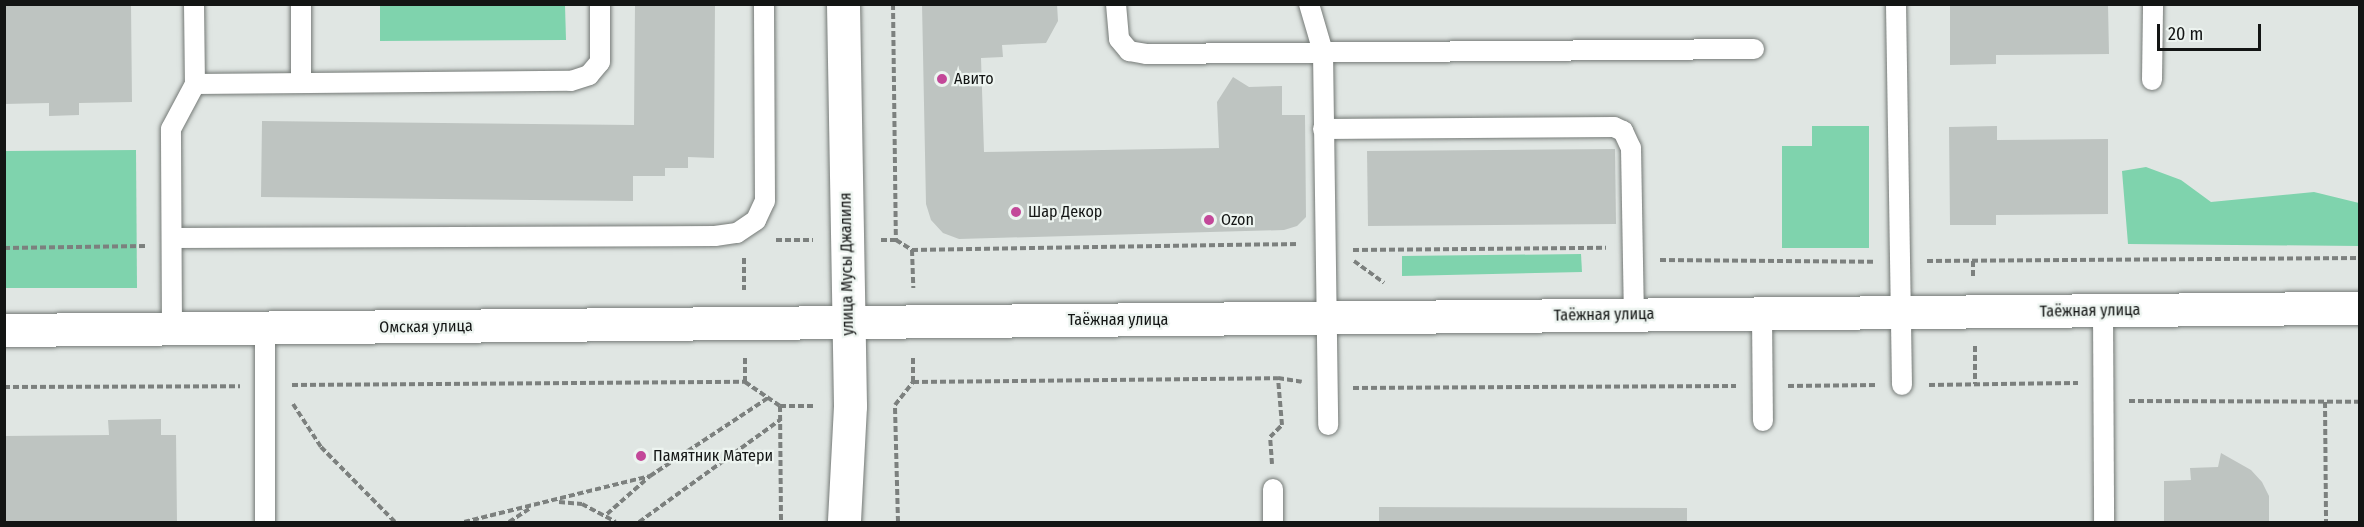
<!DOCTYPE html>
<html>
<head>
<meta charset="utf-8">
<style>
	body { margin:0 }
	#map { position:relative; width:2364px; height:527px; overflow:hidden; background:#e0e6e3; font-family:"Fira Sans Condensed",sans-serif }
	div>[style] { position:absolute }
	.green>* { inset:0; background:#7fd3ad }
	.building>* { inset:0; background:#bec4c1 }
	.path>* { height:4px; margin-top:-2px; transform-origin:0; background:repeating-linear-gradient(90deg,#7c807e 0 6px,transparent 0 9px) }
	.roads { filter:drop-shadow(0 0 2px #747976) drop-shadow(0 0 2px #747976) }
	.service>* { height:20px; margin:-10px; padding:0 10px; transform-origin:10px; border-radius:10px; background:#fff }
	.tertiary>* { height:33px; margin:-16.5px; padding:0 16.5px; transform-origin:16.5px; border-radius:16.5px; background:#fff }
	.secondary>* { height:33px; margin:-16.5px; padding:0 16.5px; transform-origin:16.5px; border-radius:16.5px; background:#fff }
	.dots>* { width:16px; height:16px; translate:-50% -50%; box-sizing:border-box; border:3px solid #edf4f0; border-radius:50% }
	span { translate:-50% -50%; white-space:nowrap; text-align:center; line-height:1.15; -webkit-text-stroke:4.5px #edf4f0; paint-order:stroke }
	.poi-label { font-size:16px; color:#131514 }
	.left { translate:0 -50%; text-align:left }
	.street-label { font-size:16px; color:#131514 }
	.frame { position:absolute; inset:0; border:6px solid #131514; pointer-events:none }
	.scale { position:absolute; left:2157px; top:24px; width:104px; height:27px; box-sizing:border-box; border:3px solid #131514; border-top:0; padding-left:8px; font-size:18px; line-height:21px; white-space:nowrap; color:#131514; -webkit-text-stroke:4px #edf4f0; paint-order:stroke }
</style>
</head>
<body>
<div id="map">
	<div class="green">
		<div style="clip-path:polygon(380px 5px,565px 5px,566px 40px,380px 41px)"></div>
		<div style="clip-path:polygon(1812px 126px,1869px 126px,1869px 248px,1782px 248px,1782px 146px,1812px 146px)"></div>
		<div style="clip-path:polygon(136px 150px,137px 288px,5px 288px,5px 151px)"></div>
		<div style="clip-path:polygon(2146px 167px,2181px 180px,2211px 202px,2314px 192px,2359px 203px,2359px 246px,2128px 244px,2122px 171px)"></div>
		<div style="clip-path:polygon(1581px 254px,1582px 272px,1402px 276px,1402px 256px)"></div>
	</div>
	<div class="building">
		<div style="clip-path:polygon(4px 4px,131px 4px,132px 102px,79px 103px,79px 115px,49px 116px,49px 103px,4px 104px)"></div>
		<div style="clip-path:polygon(635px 4px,715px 4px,714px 158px,688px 157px,688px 168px,665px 168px,665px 176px,633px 176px,633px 201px,261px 197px,262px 121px,634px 125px)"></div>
		<div style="clip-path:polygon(922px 4px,1057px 4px,1058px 21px,1046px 43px,1002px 45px,1003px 57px,981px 58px,984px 152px,1219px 148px,1217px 102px,1233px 77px,1249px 87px,1282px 86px,1282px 115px,1305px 115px,1306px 217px,1297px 226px,1284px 230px,959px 239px,943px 233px,931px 220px,926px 204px)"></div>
		<div style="clip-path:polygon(1950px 4px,2108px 4px,2109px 54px,1996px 55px,1996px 64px,1950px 65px)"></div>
		<div style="clip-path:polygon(1997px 126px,1997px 140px,2108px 139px,2108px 214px,1996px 215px,1996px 225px,1950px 225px,1949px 127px)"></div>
		<div style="clip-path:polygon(1615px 149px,1616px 224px,1368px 226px,1367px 151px)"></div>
		<div style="clip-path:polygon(161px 419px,161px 435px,176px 435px,177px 522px,4px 522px,4px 436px,109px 435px,108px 420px)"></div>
		<div style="clip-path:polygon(2221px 453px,2251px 470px,2262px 482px,2269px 496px,2269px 522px,2164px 522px,2164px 481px,2191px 480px,2190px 468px,2218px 467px)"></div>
		<div style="clip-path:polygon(1379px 507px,1687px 508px,1687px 522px,1379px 522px)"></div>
	</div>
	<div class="path">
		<div style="left:893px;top:4px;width:236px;rotate:89.3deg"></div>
		<div style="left:896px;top:240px;width:19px;rotate:32deg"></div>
		<div style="left:912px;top:250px;width:38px;rotate:88deg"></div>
		<div style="left:776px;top:240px;width:37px"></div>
		<div style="left:881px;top:240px;width:15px"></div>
		<div style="left:4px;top:248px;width:141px;rotate:-0.8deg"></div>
		<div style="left:912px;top:250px;width:387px;rotate:-0.9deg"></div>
		<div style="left:1353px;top:250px;width:253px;rotate:-0.5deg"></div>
		<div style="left:744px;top:258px;width:32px;rotate:90deg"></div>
		<div style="left:1660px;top:260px;width:214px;rotate:0.5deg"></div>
		<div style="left:1354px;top:261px;width:37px;rotate:36deg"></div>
		<div style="left:1927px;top:261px;width:433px;rotate:-0.4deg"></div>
		<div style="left:1973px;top:261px;width:17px;rotate:90deg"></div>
		<div style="left:1975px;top:346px;width:38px;rotate:90deg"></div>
		<div style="left:745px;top:382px;width:42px;rotate:34.4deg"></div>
		<div style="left:780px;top:406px;width:36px"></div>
		<div style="left:913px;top:382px;width:365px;rotate:-0.6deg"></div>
		<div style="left:1278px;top:378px;width:24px;rotate:9deg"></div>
		<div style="left:292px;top:385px;width:453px;rotate:-0.4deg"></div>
		<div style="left:745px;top:382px;width:25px;rotate:-90deg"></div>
		<div style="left:1929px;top:385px;width:149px;rotate:-0.8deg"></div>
		<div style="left:1788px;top:386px;width:89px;rotate:-0.6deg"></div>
		<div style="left:4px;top:387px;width:236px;rotate:-0.2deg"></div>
		<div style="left:1353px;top:388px;width:383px;rotate:-0.3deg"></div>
		<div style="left:2129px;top:401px;width:231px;rotate:0.2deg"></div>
		<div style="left:2325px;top:402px;width:120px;rotate:89.5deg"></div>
		<div style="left:293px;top:404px;width:51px;rotate:56.9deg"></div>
		<div style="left:321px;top:447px;width:105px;rotate:45.4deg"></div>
		<div style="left:780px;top:406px;width:116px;rotate:89.5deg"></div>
		<div style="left:1272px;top:464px;width:27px;rotate:-94deg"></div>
		<div style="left:1270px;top:437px;width:17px;rotate:-45deg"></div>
		<div style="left:1282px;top:425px;width:47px;rotate:-94.9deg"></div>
		<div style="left:559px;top:502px;width:23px;rotate:5deg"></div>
		<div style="left:582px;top:504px;width:38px;rotate:28deg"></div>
		<div style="left:607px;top:514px;width:57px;rotate:-41.5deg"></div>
		<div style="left:650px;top:476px;width:141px;rotate:-33.5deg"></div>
		<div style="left:464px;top:522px;width:192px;rotate:-13.9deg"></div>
		<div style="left:509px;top:522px;width:24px;rotate:-33deg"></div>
		<div style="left:639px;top:522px;width:174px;rotate:-35.9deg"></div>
		<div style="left:898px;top:522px;width:117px;rotate:-91.5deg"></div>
		<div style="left:895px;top:405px;width:29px;rotate:-52deg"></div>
		<div style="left:913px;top:382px;width:27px;rotate:-90deg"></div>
	</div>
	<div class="roads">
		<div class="service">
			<div style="left:194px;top:4px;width:80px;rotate:89.3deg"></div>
			<div style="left:301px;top:4px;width:79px;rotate:90deg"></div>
			<div style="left:1116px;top:4px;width:35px;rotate:85deg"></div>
			<div style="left:1119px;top:39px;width:16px;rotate:50deg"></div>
			<div style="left:1129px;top:51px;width:17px;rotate:10deg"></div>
			<div style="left:1146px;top:54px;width:608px;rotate:-0.47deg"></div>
			<div style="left:1309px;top:4px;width:50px;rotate:73.7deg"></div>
			<div style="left:1323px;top:52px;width:373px;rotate:89.2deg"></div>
			<div style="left:1896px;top:4px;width:381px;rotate:89.1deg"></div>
			<div style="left:2152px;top:80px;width:76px;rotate:-89.2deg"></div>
			<div style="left:1323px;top:129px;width:291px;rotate:-0.4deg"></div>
			<div style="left:1614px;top:127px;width:10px;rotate:24deg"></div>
			<div style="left:1623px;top:131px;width:19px;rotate:65deg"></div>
			<div style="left:1631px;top:148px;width:167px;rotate:89deg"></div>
			<div style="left:172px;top:238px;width:543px;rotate:-0.21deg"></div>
			<div style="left:715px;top:236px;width:22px;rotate:-8deg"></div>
			<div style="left:737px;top:233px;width:23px;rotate:-34deg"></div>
			<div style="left:756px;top:220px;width:21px;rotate:-65deg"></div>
			<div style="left:765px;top:201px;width:197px;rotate:-90.3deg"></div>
			<div style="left:2103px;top:311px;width:211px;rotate:89.7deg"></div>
			<div style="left:1762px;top:314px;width:107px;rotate:89.5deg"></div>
			<div style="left:172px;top:329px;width:200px;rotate:-90.3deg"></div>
			<div style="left:171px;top:129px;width:51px;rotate:-61.9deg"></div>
			<div style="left:195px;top:84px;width:376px;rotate:-0.5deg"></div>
			<div style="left:571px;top:81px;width:19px;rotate:-18deg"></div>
			<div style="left:589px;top:75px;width:17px;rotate:-50deg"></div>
			<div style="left:600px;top:62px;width:58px;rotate:-90deg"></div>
			<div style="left:1273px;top:489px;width:33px;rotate:90deg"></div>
			<div style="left:265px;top:522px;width:193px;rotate:-90deg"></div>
		</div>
		<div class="tertiary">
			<div style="left:843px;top:4px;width:402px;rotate:89deg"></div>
			<div style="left:850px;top:406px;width:116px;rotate:93deg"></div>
		</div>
		<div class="secondary">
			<div style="left:4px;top:330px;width:2356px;rotate:-0.54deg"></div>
		</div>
	</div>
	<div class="dots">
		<div style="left:942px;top:79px;background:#c34899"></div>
		<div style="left:1016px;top:212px;background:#c34899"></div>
		<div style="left:1209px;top:220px;background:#c34899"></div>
		<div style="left:641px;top:456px;background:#c34899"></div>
	</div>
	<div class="poi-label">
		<span class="left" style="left:954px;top:79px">Авито</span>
		<span class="left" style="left:1028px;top:212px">Шар Декор</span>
		<span class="left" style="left:1221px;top:220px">Ozon</span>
		<span class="left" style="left:653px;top:456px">Памятник Матери</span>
	</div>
	<div class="street-label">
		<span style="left:847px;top:264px;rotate:-91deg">улица Мусы Джалиля</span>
		<span style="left:2090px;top:311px;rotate:-1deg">Таёжная улица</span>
		<span style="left:1604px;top:315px;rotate:-1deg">Таёжная улица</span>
		<span style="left:1118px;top:320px">Таёжная улица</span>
		<span style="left:426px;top:327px;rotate:-1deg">Омская улица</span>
	</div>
	<div class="frame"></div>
	<div class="scale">20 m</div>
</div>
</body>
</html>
